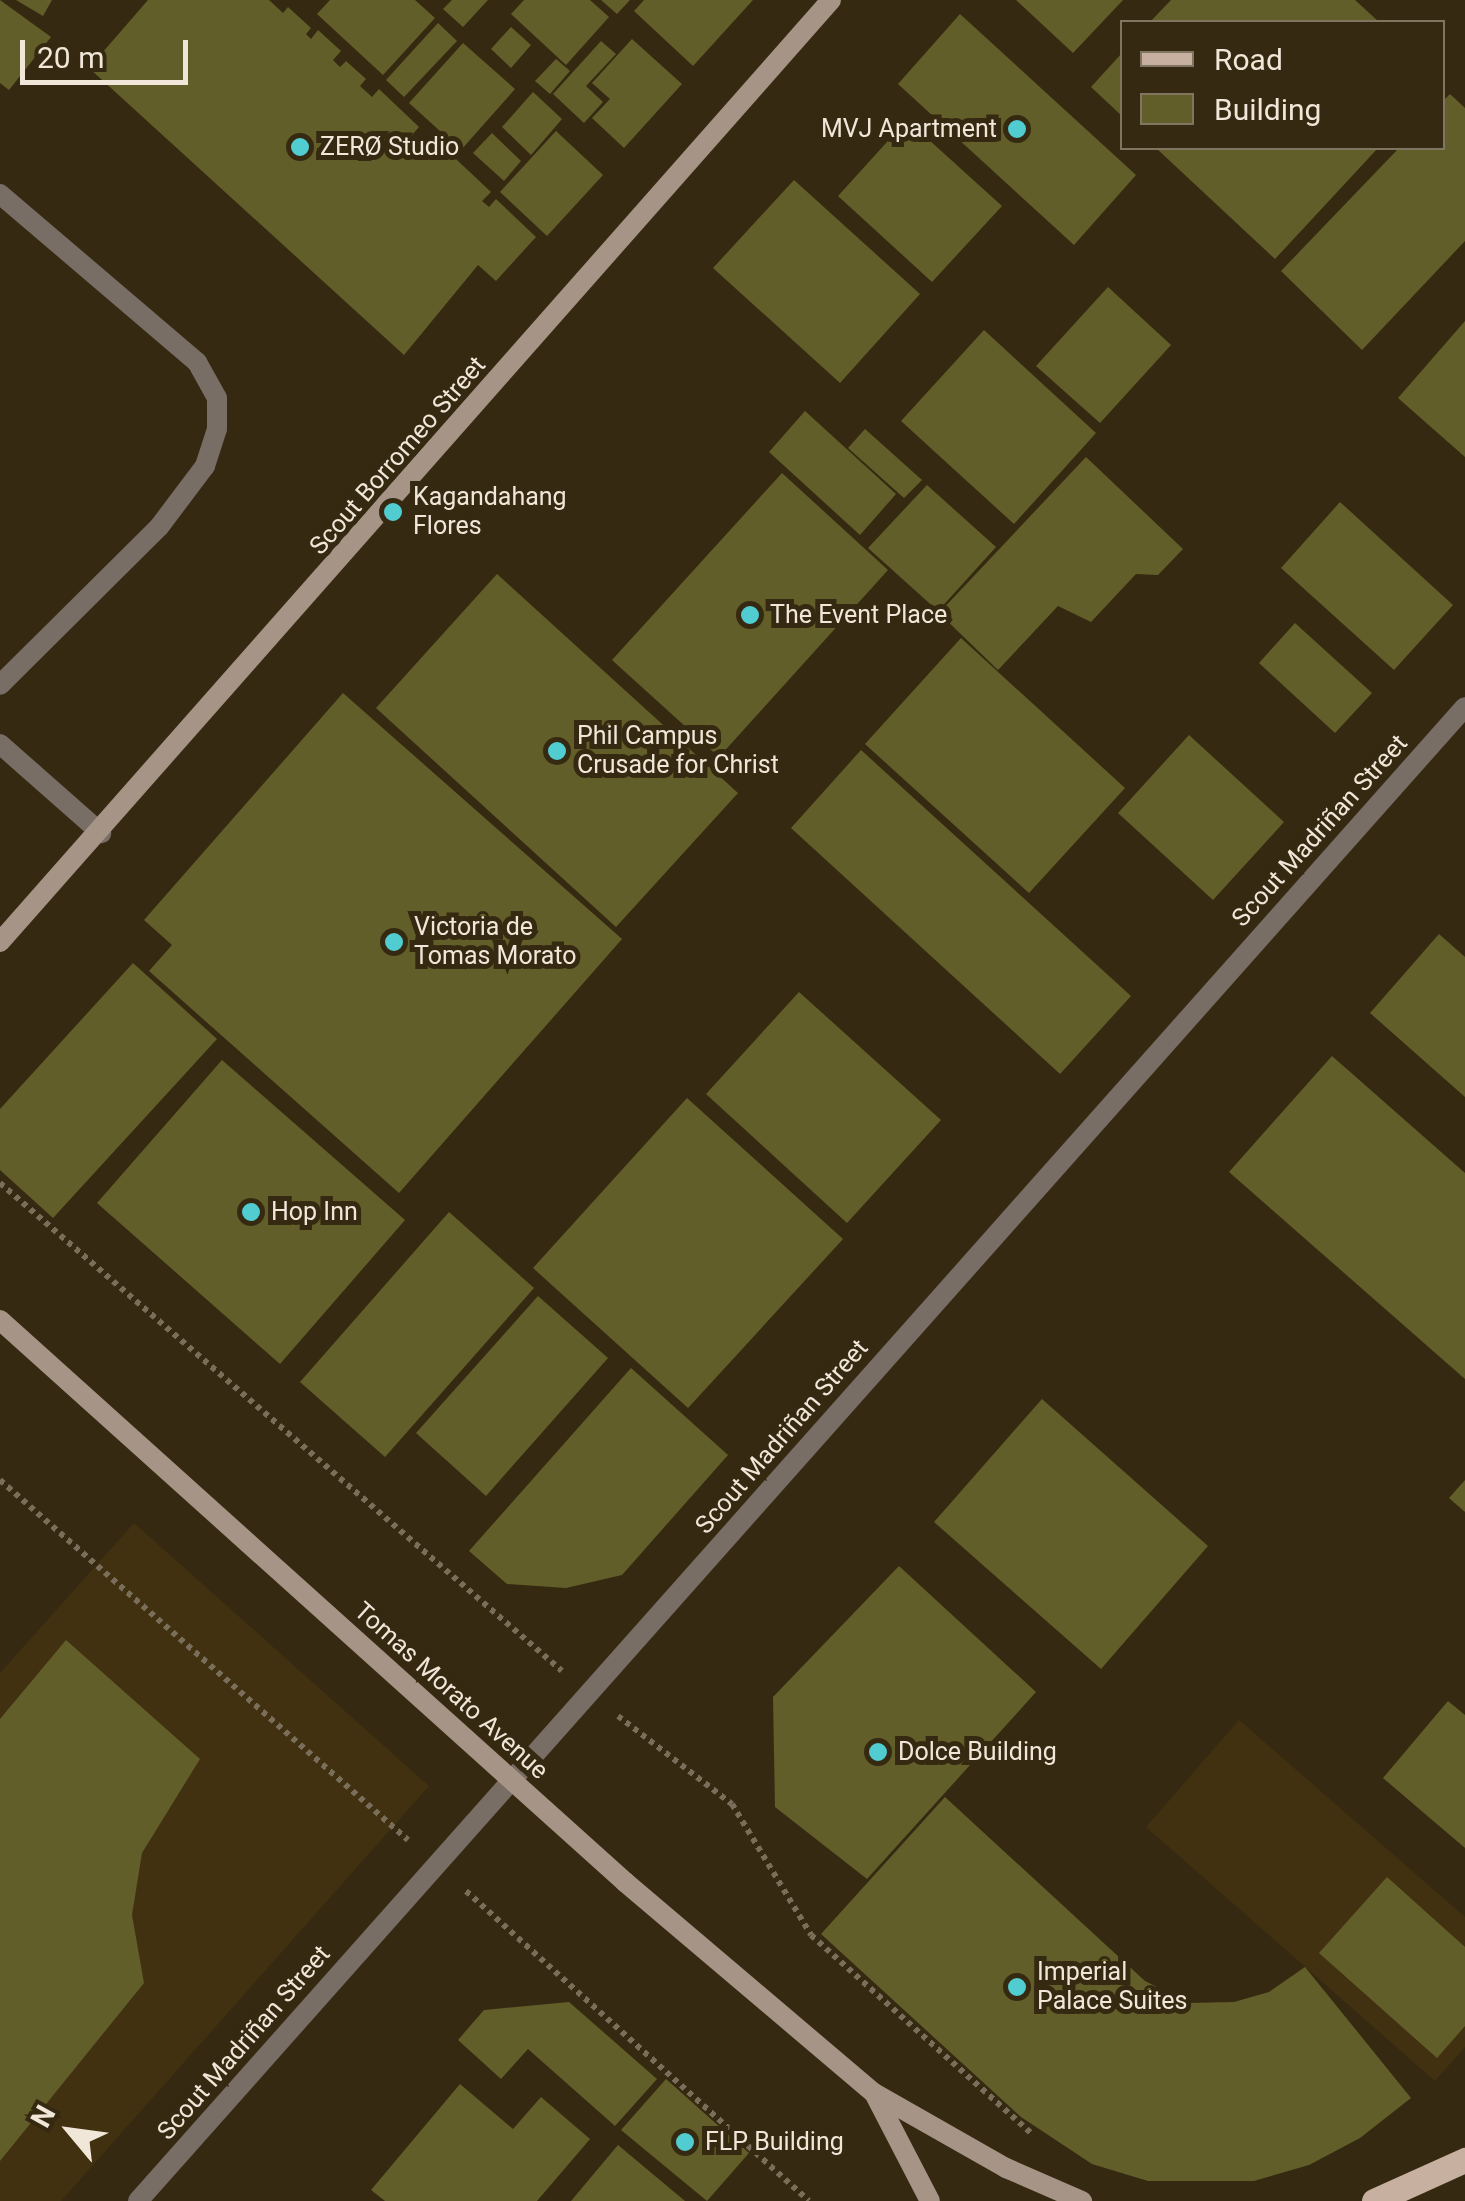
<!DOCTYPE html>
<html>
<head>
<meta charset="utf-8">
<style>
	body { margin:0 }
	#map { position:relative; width:1465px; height:2201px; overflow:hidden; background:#362911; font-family:Roboto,sans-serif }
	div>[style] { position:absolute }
	.built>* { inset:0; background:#413111 }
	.building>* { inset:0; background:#625e29 }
	.path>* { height:6px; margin-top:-3px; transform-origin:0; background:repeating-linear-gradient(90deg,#796e59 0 5px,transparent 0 10px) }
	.lane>* { height:20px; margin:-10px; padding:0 10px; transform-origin:10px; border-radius:10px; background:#796e66 }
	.street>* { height:20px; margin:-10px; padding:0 10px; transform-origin:10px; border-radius:10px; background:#796e66 }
	.secondary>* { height:20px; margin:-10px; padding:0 10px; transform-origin:10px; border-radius:10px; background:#a69486 }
	.primary>* { height:25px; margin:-12.5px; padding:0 12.5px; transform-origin:12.5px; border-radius:12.5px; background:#c8b0a0 }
	.dots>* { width:28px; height:28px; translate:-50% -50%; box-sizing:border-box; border:5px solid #362911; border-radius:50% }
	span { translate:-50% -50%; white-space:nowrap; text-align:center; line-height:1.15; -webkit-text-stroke:10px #362911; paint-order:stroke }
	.poi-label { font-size:25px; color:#f0e7d9 }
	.right { translate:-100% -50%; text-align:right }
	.left { translate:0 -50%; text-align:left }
	.street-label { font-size:25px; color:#f0e7d9 }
	.legend { position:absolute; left:1120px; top:20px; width:325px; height:130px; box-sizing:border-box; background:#362911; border:2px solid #807561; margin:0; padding:12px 18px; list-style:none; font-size:30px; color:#f0e7d9 }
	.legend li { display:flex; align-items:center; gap:20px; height:50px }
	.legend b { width:50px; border:2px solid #807561 }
	.north { position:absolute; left:20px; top:2081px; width:100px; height:100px; -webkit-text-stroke:8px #362911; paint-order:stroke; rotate:299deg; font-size:28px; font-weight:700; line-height:40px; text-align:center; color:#f0e7d9 }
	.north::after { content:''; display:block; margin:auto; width:35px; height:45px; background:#f0e7d9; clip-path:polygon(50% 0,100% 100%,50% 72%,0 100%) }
	.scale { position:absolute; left:20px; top:40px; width:168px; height:45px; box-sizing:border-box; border:5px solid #f0e7d9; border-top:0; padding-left:12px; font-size:30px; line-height:35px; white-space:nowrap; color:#f0e7d9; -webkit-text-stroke:8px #362911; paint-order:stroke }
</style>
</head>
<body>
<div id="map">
	<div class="built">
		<div style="clip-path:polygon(134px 1523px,429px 1786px,61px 2201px,0 2201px,0 1673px)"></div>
		<div style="clip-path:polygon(1239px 1720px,1465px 1917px,1465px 2047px,1435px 2081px,1146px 1827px)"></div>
	</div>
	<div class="building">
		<div style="clip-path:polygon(0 0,51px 37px,9px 90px,0 83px)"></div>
		<div style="clip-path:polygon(16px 0,52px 0,43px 16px)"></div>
		<div style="clip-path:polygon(148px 0,269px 0,283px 13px,288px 7px,311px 28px,306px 34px,311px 39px,318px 30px,341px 51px,333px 60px,340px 67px,346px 61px,366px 79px,360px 86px,372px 97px,379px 89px,419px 127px,412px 135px,433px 154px,441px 145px,491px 192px,482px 201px,489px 207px,496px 199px,536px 237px,496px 281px,478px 265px,404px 355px,89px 68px)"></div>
		<div style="clip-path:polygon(330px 0,415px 0,435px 18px,383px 75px,317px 14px)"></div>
		<div style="clip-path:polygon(452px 0,488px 0,463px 27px,443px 9px)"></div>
		<div style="clip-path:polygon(524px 0,590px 0,609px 17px,566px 65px,511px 14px)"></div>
		<div style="clip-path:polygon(601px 0,630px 0,617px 14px)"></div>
		<div style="clip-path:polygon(644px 0,753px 0,693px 66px,634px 11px)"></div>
		<div style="clip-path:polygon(1016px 0,1123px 0,1073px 53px)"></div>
		<div style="clip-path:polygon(1171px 0,1355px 0,1379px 22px,1150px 22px)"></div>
		<div style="clip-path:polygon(960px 14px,1136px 175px,1074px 245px,898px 84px)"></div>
		<div style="clip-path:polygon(438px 23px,457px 41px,404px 97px,386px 80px)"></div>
		<div style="clip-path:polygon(511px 27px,531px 45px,511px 68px,491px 49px)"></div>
		<div style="clip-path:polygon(632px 39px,682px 84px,624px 148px,592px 118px,610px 99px,592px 83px)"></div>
		<div style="clip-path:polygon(601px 41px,616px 54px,586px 86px,603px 102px,584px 123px,553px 94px)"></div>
		<div style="clip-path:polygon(463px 43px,515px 89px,461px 150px,409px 103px)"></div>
		<div style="clip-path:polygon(1122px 53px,1122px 116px,1091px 87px)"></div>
		<div style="clip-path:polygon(556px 59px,570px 71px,550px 94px,535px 81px)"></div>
		<div style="clip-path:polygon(533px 92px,562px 119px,531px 155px,502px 127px)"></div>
		<div style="clip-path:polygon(1450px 94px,1465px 108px,1465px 241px,1362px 350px,1281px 271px,1399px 148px,1442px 148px,1442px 102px)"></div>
		<div style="clip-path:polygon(907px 120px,1002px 206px,932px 282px,838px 196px)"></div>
		<div style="clip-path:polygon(556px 131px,603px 175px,547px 236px,500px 192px)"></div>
		<div style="clip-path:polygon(492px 133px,521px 161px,504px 181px,473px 153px)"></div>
		<div style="clip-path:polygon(1156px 148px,1378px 148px,1275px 259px)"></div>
		<div style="clip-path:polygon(794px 180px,920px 294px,840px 383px,713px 268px)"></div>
		<div style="clip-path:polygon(1108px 287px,1171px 345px,1100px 423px,1036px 366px)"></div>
		<div style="clip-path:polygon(1465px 321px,1465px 457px,1398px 398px)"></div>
		<div style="clip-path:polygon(984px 330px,1096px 433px,1014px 524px,901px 421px)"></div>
		<div style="clip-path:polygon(805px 411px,896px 494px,860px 535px,769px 452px)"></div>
		<div style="clip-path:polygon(865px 429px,922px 480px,904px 498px,848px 448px)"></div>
		<div style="clip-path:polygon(1086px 457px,1183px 549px,1158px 575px,1136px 574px,1091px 622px,1058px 606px,998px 670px,939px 613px)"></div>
		<div style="clip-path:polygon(782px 473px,888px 570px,719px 757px,612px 660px)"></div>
		<div style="clip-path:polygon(927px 485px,996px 547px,938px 611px,868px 548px)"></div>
		<div style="clip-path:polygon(1340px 502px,1453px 605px,1394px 670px,1281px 568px)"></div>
		<div style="clip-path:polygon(497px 574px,738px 793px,616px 927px,376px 708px)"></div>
		<div style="clip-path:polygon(1295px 623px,1372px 693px,1335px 733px,1259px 663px)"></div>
		<div style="clip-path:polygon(961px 638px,1125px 788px,1029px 893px,865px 744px)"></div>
		<div style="clip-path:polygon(343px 693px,622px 939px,399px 1193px,149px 971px,172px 945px,144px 920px)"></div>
		<div style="clip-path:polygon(1189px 735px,1284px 822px,1213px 900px,1118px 813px)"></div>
		<div style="clip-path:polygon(861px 750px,1131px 996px,1060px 1074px,791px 828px)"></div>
		<div style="clip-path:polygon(1439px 934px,1465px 957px,1465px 1097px,1370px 1013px)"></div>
		<div style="clip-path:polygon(133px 963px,217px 1039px,53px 1218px,0 1170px,0 1109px)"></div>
		<div style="clip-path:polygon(799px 992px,941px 1120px,847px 1223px,706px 1094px)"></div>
		<div style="clip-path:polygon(1332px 1056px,1465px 1173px,1465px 1379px,1229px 1172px)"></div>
		<div style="clip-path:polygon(222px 1060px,405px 1220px,280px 1364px,97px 1203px)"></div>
		<div style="clip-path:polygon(687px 1098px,843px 1239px,688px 1408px,533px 1268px)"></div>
		<div style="clip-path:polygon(449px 1212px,534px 1288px,385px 1457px,300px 1382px)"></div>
		<div style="clip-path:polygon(538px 1296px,608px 1358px,486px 1496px,416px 1433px)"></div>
		<div style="clip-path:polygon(631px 1368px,728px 1455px,622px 1575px,566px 1588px,507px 1584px,469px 1551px)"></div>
		<div style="clip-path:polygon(1042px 1399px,1208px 1546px,1101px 1669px,934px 1522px)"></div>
		<div style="clip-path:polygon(1465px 1480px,1465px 1512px,1449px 1498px)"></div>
		<div style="clip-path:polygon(899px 1566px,1036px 1692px,867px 1879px,775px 1807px,773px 1697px)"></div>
		<div style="clip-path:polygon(66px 1640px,200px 1759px,142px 1853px,132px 1915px,144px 1983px,0 2161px,0 1719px)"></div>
		<div style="clip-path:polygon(1448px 1701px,1465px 1715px,1465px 1848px,1383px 1778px)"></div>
		<div style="clip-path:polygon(945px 1797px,1145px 1981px,1189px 2003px,1234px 2002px,1269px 1992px,1305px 1967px,1411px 2098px,1360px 2138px,1309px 2165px,1254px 2181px,1148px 2181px,1092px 2164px,1021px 2117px,821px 1934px)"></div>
		<div style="clip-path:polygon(1387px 1877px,1465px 1947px,1465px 2026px,1437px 2058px,1319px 1953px)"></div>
		<div style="clip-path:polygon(569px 2002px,657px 2079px,615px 2126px,528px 2049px,501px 2079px,458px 2040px,484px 2010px)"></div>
		<div style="clip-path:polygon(666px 2079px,749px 2153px,707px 2201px,621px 2130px)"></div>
		<div style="clip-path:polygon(460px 2084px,513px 2129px,541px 2097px,590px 2139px,537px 2201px,385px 2201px,371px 2190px)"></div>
		<div style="clip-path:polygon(618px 2145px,685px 2201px,571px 2201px)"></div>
	</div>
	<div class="path">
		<div style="left:0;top:1183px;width:744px;rotate:40.97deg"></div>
		<div style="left:0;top:1480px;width:544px;rotate:41.42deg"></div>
		<div style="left:618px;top:1716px;width:144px;rotate:37.7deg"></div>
		<div style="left:732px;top:1804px;width:153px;rotate:58.9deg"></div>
		<div style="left:811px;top:1935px;width:296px;rotate:42deg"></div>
		<div style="left:466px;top:1891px;width:462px;rotate:42.1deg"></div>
	</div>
	<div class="lane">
		<div style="left:0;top:194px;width:259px;rotate:40.5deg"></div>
		<div style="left:197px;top:362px;width:41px;rotate:60.9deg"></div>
		<div style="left:217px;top:398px;width:31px;rotate:90deg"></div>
		<div style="left:217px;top:429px;width:39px;rotate:108deg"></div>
		<div style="left:205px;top:466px;width:76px;rotate:127deg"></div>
		<div style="left:159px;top:527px;width:224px;rotate:135.2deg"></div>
		<div style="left:0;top:744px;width:135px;rotate:41.4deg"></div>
	</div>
	<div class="street">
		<div style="left:138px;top:2201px;width:1998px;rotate:-48.39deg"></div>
	</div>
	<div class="secondary">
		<div style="left:0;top:942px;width:1256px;rotate:-48.58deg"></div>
		<div style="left:0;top:1320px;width:841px;rotate:41.96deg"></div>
		<div style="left:625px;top:1882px;width:326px;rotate:40.3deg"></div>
		<div style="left:874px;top:2093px;width:152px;rotate:29.6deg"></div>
		<div style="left:1006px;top:2168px;width:83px;rotate:23.5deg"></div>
		<div style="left:875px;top:2095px;width:119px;rotate:62.6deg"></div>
	</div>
	<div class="primary">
		<div style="left:1374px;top:2201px;width:100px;rotate:-24.3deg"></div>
	</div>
	<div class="dots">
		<div style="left:1017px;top:129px;background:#51ccd1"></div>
		<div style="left:300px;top:147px;background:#51ccd1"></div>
		<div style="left:393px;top:512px;background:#51ccd1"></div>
		<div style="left:750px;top:615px;background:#51ccd1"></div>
		<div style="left:557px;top:751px;background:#51ccd1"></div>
		<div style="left:394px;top:942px;background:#51ccd1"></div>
		<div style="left:251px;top:1212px;background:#51ccd1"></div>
		<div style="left:878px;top:1752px;background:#51ccd1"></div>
		<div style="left:1017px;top:1987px;background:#51ccd1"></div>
		<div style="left:685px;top:2142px;background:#51ccd1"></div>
	</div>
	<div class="poi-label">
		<span class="right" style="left:997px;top:129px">MVJ Apartment</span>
		<span class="left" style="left:320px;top:147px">ZERØ Studio</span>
		<span class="left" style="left:413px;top:512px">Kagandahang<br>Flores</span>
		<span class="left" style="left:770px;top:615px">The Event Place</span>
		<span class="left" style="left:577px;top:751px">Phil Campus<br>Crusade for Christ</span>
		<span class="left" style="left:414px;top:942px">Victoria de<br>Tomas Morato</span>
		<span class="left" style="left:271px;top:1212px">Hop Inn</span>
		<span class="left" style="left:898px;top:1752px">Dolce Building</span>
		<span class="left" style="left:1037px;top:1987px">Imperial<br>Palace Suites</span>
		<span class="left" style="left:705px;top:2142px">FLP Building</span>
	</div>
	<div class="street-label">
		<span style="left:398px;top:456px;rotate:-49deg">Scout Borromeo Street</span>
		<span style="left:1320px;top:831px;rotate:-48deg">Scout Madriñan Street</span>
		<span style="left:782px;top:1437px;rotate:-49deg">Scout Madriñan Street</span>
		<span style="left:451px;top:1691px;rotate:42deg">Tomas Morato Avenue</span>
		<span style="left:244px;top:2043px;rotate:-49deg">Scout Madriñan Street</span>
	</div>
	<ul class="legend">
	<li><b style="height:12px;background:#c8b0a0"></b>Road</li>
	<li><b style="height:28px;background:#625e29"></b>Building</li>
	</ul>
	<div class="north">N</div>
	<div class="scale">20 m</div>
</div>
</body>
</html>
